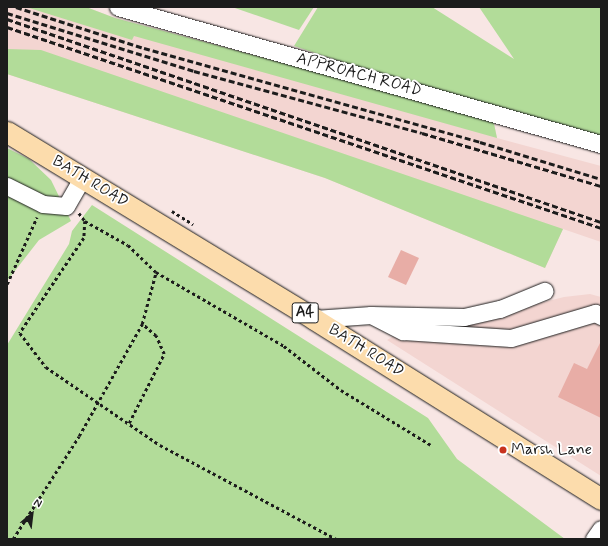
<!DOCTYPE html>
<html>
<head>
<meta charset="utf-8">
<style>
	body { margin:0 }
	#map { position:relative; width:608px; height:546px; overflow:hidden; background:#f8e6e4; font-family:Mynerve,sans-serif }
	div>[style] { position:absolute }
	.built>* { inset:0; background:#f3d5d1 }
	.green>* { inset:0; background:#b2dc99 }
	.building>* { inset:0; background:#e8ada6 }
	.path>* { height:2.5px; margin-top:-1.25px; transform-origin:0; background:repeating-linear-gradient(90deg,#1c1c1c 0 3px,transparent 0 6px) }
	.roads { filter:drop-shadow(0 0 1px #1c1c1c) drop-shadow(0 0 1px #1c1c1c) }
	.minor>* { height:17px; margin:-8.5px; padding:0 8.5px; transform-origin:8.5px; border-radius:8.5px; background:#fff }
	.major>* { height:21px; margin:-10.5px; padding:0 10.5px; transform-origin:10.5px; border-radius:10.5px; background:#fcdcac }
	.rail>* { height:3px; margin-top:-1.5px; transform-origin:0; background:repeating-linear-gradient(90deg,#1c1c1c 0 6px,transparent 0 9px) }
	.dots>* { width:11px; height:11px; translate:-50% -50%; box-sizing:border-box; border:2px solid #fff; border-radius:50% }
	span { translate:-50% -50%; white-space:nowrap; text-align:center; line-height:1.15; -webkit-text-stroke:3.5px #fff; paint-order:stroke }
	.shield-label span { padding:1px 3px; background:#fff; border:1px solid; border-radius:3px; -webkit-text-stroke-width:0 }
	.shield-label { font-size:15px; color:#1c1c1c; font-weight:700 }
	.street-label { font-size:16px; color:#1c1c1c }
	.poi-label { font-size:16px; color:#1c1c1c }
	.left { translate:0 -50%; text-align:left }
	.frame { position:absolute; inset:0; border:8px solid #1c1c1c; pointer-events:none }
	.north { position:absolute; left:12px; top:494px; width:40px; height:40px; -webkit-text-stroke:3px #fff; paint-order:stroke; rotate:28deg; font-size:11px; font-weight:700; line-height:16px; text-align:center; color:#1c1c1c }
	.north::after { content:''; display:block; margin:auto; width:14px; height:18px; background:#1c1c1c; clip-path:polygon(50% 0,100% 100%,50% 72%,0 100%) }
</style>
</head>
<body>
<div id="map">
	<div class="built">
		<div style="clip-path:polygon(7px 7px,86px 7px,115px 18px,493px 119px,497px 138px,601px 166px,601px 242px,563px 229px,545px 268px,325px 178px,7px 74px)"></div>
		<div style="clip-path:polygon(590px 294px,601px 297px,601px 476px,387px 340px,406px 329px,453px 325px,564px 297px)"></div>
	</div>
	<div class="green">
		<div style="clip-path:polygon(26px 7px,86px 7px,115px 18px,493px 119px,497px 138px,134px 36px,132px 40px)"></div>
		<div style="clip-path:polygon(232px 7px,314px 7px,299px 30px)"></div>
		<div style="clip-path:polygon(318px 7px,432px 7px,514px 59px,479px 7px,601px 7px,601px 139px,388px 77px,294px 46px)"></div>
		<div style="clip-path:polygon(7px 49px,41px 50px,563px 229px,545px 268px,325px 178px,7px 74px)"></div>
		<div style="clip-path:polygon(7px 148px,29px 159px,51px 180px,71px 221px,39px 240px,7px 281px)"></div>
		<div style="clip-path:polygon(92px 205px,428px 418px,457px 459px,565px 539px,7px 539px,7px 345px,69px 244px,72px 231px)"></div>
	</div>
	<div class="building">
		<div style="clip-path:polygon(401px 250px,419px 258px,406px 285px,388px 277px)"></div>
		<div style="clip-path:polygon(601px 341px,601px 418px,558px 397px,574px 363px,587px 369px)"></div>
	</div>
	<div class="path">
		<div style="left:172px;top:211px;width:25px;rotate:32deg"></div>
		<div style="left:79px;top:213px;width:10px;rotate:53deg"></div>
		<div style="left:85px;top:221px;width:17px;rotate:93deg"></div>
		<div style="left:84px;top:238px;width:115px;rotate:124deg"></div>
		<div style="left:20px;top:333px;width:43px;rotate:52.6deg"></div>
		<div style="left:46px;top:367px;width:138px;rotate:34.4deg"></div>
		<div style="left:160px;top:445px;width:200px;rotate:28.1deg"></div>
		<div style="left:85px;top:221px;width:49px;rotate:29.2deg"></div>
		<div style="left:128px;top:245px;width:39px;rotate:44deg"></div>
		<div style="left:156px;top:272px;width:148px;rotate:30deg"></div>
		<div style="left:284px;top:346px;width:72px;rotate:37.7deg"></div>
		<div style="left:341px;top:390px;width:105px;rotate:31.4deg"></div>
		<div style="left:7px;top:284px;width:73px;rotate:-65.9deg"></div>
		<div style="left:129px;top:423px;width:77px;rotate:-63.1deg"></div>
		<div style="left:164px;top:354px;width:20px;rotate:-114deg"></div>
		<div style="left:156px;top:336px;width:18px;rotate:-139deg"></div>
		<div style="left:13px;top:539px;width:122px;rotate:-57.3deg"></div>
		<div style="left:79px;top:436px;width:129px;rotate:-60.6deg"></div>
		<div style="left:142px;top:324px;width:54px;rotate:-74.9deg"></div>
	</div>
	<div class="roads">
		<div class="minor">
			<div style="left:118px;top:7px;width:502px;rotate:15.84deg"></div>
			<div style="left:7px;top:186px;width:40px;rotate:26.6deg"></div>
			<div style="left:43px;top:204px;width:23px;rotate:5deg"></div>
			<div style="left:66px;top:206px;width:34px;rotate:-60deg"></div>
			<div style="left:371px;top:315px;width:36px;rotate:27deg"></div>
			<div style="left:403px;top:331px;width:108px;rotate:3.7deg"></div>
			<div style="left:511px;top:338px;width:88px;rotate:-16.6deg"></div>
			<div style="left:595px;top:313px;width:7px;rotate:27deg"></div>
			<div style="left:314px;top:319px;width:57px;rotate:-4deg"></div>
			<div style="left:371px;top:315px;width:93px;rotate:1.2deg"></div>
			<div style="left:464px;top:317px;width:37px;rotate:-13deg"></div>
			<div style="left:500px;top:309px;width:48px;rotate:-22.2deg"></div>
			<div style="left:594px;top:539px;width:12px;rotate:-55deg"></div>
		</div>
		<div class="major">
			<div style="left:7px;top:132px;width:359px;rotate:31.3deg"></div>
			<div style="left:314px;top:319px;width:339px;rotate:32.1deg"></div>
		</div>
	</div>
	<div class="rail">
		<div style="left:16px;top:7px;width:134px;rotate:17.8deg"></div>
		<div style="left:144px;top:48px;width:349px;rotate:15.6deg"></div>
		<div style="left:480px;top:142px;width:127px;rotate:17deg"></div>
		<div style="left:7px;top:13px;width:196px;rotate:17.2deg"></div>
		<div style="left:194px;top:71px;width:236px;rotate:15.2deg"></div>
		<div style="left:422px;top:133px;width:187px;rotate:16.5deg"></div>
		<div style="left:7px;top:19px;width:628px;rotate:18.87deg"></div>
		<div style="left:7px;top:27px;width:627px;rotate:18.69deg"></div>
	</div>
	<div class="dots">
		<div style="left:503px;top:450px;background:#c8321e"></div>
	</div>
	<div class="shield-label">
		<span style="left:305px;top:313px">A4</span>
	</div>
	<div class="street-label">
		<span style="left:359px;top:75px;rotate:15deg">APPROACH ROAD</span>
		<span style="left:90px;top:182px;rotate:31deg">BATH ROAD</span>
		<span style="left:366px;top:351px;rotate:32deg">BATH ROAD</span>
	</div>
	<div class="poi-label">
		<span class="left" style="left:511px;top:450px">Marsh Lane</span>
	</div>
	<div class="frame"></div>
	<div class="north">N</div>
</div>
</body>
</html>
